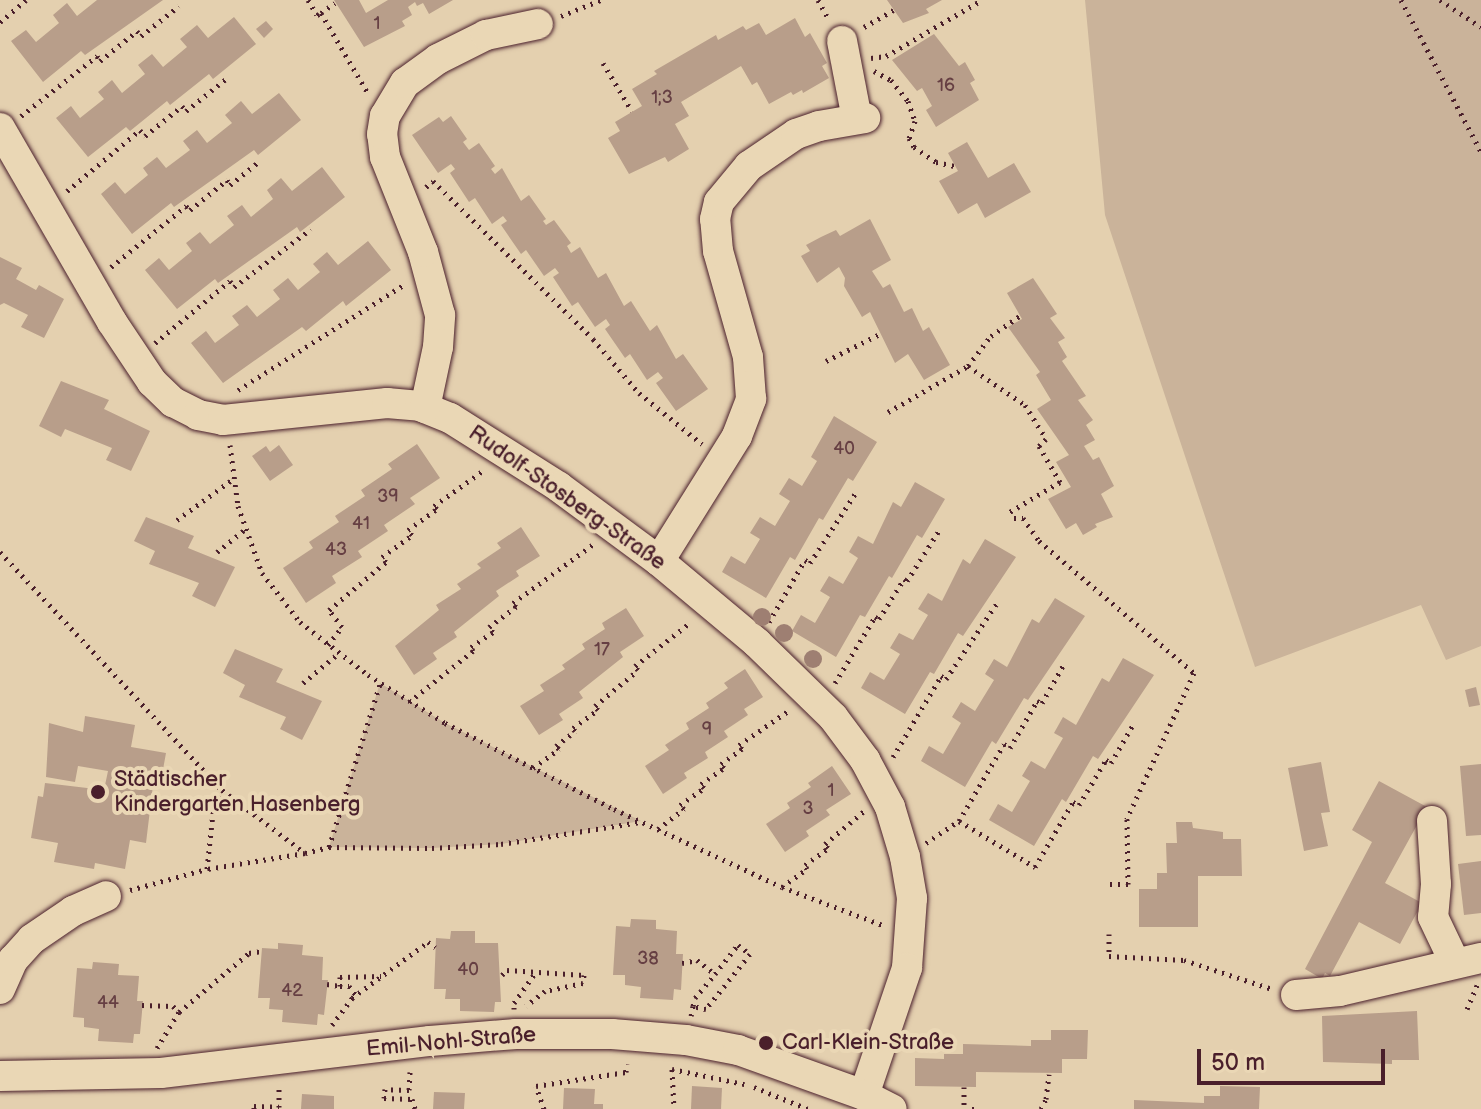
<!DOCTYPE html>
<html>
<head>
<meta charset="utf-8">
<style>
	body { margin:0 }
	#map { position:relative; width:1481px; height:1109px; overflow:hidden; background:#e4d0af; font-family:"Balsamiq Sans",sans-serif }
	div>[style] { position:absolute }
	.green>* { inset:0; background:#cab39a }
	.building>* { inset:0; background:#b89e8a }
	.path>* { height:5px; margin-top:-2.5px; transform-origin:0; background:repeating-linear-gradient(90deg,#4a1f2b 0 2px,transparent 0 8px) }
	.roads { filter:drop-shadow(0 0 2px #4a1f2b) drop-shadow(0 0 2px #4a1f2b) }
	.minor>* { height:30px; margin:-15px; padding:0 15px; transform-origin:15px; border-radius:15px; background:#ead7b5 }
	.trees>* { width:18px; height:18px; margin:-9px; border-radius:50%; background:#9e7f72 }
	.dots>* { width:22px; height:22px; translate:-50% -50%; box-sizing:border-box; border:4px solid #ead7b5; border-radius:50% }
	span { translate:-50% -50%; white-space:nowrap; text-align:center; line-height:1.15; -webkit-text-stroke:8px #ead7b5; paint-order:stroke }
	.number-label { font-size:18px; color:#663f43 }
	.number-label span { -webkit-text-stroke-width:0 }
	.street-label { font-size:22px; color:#4a1f2b }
	.poi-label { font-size:22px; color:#4a1f2b }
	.left { translate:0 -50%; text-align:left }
	.scale { position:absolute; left:1197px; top:1049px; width:188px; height:36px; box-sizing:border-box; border:4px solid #4a1f2b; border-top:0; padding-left:10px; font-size:24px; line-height:28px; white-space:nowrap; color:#4a1f2b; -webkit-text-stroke:6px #ead7b5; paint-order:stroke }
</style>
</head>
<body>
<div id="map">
	<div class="green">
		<div style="clip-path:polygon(1085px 0,1481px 0,1481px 646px,1446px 660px,1421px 605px,1255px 667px,1105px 215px)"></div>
		<div style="clip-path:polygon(380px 683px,445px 723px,641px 821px,501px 844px,432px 848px,329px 847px)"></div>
	</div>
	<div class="building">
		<div style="clip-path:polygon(97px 0,163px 0,85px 55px,81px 51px,43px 82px,11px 41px,26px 30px,36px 42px,59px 23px,53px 15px,67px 3px,77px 16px)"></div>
		<div style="clip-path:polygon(334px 0,359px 0,366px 13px,388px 0,453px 0,429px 14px,423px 3px,417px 6px,415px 2px,408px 7px,412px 15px,402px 21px,405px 26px,364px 47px)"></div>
		<div style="clip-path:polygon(887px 0,942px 0,926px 9px,929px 13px,903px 23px)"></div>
		<div style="clip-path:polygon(234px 17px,256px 44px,213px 79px,209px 74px,170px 105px,167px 101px,130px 131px,126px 127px,88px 157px,56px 118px,71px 106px,80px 118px,104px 99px,98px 92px,112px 80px,122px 93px,145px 74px,138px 65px,152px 54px,163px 67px,187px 47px,180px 39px,197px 25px,208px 38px)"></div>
		<div style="clip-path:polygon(795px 18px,805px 37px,810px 33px,827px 63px,822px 66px,829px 78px,803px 93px,802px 90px,793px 95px,791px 92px,769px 104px,757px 82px,752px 85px,741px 66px,681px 102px,689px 116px,675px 124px,689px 149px,668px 162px,665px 157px,629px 174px,608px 138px,620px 131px,615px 122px,642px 106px,632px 89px,657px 74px,654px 71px,716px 35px,718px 40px,743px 26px,746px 30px,759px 23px,766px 35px)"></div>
		<div style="clip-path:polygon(266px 21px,273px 29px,264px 38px,256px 29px)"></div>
		<div style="clip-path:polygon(934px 34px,959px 66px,965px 62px,975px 80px,970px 83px,979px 100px,936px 127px,926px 110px,932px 106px,922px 88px,917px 91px,892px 60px)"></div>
		<div style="clip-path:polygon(279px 93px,301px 120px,258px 155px,254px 150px,174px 207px,171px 203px,132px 234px,101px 194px,115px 182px,125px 194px,148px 175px,143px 168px,157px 157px,166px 168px,190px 150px,183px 141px,197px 130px,207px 143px,232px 123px,225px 115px,241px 101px,252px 114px)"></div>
		<div style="clip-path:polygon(451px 116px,467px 139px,463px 142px,469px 150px,479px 143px,495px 166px,491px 169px,495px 174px,502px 168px,521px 201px,529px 195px,546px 219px,543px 221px,546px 225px,554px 220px,571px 243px,567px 246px,571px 253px,580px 247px,598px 278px,606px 273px,624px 306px,631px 301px,650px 331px,657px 325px,676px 359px,683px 354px,708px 389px,676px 411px,656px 383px,663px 378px,658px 372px,647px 380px,630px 354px,625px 358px,605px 329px,610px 325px,606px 319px,595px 327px,578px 302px,572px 306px,553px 277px,559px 273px,555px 268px,544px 276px,526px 250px,521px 254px,501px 225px,507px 221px,503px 216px,492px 224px,475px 198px,469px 202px,450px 173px,455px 169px,451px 164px,438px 173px,412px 135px,439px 117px,443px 122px)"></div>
		<div style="clip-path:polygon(967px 142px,988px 178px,1014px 163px,1031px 192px,985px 218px,977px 203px,958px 214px,939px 181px,958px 171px,948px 153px)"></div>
		<div style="clip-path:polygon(322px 167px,345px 197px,300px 232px,297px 227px,218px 283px,215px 279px,177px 309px,145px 270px,159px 258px,169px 270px,192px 251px,186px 243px,200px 232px,210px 244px,234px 225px,227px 216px,242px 205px,251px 217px,273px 199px,267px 190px,281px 178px,292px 191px)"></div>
		<div style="clip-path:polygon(870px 219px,891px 260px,872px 271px,883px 288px,890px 284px,904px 312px,912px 308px,923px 331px,929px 327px,950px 365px,924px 380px,908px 354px,895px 363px,870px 312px,862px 317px,844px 286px,845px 278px,839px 267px,817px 283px,801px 256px,810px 251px,806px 245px,821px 237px,836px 230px,840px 236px)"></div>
		<div style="clip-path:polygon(368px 241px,391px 270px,346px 306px,343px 301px,306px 331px,302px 327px,223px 383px,191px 343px,206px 331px,215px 343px,239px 325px,232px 316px,247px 305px,257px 317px,280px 299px,273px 290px,288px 278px,298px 290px,320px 272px,313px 264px,327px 252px,338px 265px)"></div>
		<div style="clip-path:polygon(0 257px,22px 268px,16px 279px,36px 290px,39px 285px,64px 299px,44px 338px,21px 327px,28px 315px,4px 303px,0 305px)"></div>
		<div style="clip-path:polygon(1033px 278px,1057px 314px,1050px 318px,1065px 338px,1058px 342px,1067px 357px,1062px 361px,1086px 396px,1078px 400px,1093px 420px,1086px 425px,1095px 440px,1084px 446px,1093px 460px,1099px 457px,1114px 486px,1101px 494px,1113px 517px,1095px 524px,1097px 527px,1083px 535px,1076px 523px,1066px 529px,1048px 499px,1071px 487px,1056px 462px,1069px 455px,1037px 409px,1051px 400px,1036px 375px,1040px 372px,1008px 327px,1022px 319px,1007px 293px)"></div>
		<div style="clip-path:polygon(61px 381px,109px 400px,104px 409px,150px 431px,131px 471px,106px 460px,112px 448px,65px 429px,61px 437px,39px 426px)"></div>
		<div style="clip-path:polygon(834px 416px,877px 442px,853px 481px,848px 478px,823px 520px,819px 518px,795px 560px,790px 557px,766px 598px,722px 572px,731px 556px,745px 564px,760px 539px,750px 533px,760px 517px,775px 526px,790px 501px,779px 494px,789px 478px,802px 486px,817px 461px,811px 457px)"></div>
		<div style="clip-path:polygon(417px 444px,440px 478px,410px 498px,415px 504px,384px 525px,388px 531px,358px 551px,362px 557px,332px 576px,336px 583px,306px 603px,283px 568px,313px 548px,309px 542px,339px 522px,335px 516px,365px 496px,361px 490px,392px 469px,388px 464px)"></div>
		<div style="clip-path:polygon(279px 445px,293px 465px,270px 481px,252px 456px,266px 446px,270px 452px)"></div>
		<div style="clip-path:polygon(915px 482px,945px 499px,922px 538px,917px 535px,892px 578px,889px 576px,865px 617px,860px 615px,836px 657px,792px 631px,801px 615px,815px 623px,830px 597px,820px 591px,829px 576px,843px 584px,858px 558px,849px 552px,858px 536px,873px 544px,893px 502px,901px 507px)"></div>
		<div style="clip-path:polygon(146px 517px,194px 536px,188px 548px,235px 567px,215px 607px,192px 596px,199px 583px,149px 564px,155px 551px,134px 541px)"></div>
		<div style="clip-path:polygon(521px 527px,540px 556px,516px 571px,519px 576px,496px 591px,499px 596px,454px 632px,457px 637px,433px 653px,437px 659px,414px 675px,395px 646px,439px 610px,436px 605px,461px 589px,457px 584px,481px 568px,477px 564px,501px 548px,497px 543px)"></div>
		<div style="clip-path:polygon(985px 539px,1016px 557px,963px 636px,958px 633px,934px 674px,930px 672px,905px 714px,861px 688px,870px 672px,884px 680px,900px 654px,890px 648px,899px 633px,913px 640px,928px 615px,918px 609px,928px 593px,942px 601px,963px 559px,970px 564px)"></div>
		<div style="clip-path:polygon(1055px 598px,1085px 616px,1028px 700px,1024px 698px,996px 744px,992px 741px,965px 787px,921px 761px,929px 746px,943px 754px,961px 723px,952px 717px,961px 702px,975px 711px,994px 680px,985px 674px,994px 659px,1007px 667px,1032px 619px,1039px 623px)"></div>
		<div style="clip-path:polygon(626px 608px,644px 636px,620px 652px,623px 657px,579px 692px,583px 698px,559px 714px,563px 720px,539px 735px,520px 706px,544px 691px,540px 685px,565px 669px,562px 665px,585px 649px,582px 644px,605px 629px,602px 623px)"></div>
		<div style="clip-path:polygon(235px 649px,283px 669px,276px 682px,322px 701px,302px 740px,280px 729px,286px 717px,239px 697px,245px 685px,223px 673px)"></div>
		<div style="clip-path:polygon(1123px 658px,1154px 675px,1098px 759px,1093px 756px,1066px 802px,1062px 799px,1034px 846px,989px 820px,998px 804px,1012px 812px,1030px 781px,1022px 776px,1031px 761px,1045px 769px,1063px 738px,1054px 733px,1063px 717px,1076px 725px,1102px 678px,1109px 682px)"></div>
		<div style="clip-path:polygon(745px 669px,763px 697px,744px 709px,748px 715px,724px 731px,728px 737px,705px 752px,708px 758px,684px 773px,687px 778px,663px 794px,645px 766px,669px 750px,665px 745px,689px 729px,686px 723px,709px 708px,706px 703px,728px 688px,724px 683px)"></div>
		<div style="clip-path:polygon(1476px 687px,1480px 705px,1469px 707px,1465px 690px)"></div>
		<div style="clip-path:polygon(85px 716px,135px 725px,131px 747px,166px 753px,160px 786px,153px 785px,146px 843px,130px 840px,125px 869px,95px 863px,94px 869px,54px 862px,58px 843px,31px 838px,38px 796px,43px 797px,45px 783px,104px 790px,108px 771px,78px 766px,75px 782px,46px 777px,49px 723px,83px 732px)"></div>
		<div style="clip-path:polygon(1321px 762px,1330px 812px,1321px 813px,1328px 846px,1304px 851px,1288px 768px)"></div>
		<div style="clip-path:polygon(1481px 764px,1481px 835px,1466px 836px,1460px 766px)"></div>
		<div style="clip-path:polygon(832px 766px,851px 794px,826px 810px,830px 815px,806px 831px,809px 836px,785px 852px,766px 824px,790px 808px,787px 803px,811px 787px,808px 783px)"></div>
		<div style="clip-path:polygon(1379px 781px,1427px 807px,1385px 883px,1422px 903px,1400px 944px,1359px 922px,1330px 976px,1325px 973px,1322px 979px,1305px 969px,1372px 842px,1352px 830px)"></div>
		<div style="clip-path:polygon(1176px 822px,1192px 822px,1193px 828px,1223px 832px,1223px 839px,1241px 839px,1242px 876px,1198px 876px,1198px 927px,1139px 927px,1139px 889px,1157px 889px,1157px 873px,1167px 873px,1166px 843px,1177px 843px)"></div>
		<div style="clip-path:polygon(1481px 861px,1481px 913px,1464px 915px,1458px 864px)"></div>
		<div style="clip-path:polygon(631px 919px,656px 920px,656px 929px,677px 931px,676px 954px,683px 954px,681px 990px,674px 989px,673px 1000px,640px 998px,641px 987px,625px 985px,625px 975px,613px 975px,616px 926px,630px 927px)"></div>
		<div style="clip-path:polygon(451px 931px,475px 931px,475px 943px,498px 943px,501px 1002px,495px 1002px,494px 1012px,460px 1011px,460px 999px,445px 999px,446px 989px,434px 989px,436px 938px,450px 939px)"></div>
		<div style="clip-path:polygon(278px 943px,303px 945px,302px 955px,323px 957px,322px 980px,328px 980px,324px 1015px,318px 1014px,317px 1025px,282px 1022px,283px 1010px,269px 1009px,270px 998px,258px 998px,262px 948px,278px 949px)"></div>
		<div style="clip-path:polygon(93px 962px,119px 964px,118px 975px,139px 976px,137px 1001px,143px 1001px,140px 1034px,134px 1034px,133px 1043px,98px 1041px,99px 1029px,84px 1027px,84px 1018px,73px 1017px,77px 968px,92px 969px)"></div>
		<div style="clip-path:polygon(1417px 1011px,1419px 1060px,1392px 1060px,1392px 1064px,1323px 1062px,1322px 1016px)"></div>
		<div style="clip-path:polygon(1051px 1030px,1088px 1030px,1087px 1059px,1062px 1059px,1062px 1073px,976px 1072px,976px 1087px,915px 1086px,915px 1058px,944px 1059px,944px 1054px,963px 1054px,963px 1044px,1031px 1046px,1031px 1040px,1051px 1040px)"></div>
		<div style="clip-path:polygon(692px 1086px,722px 1088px,721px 1109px,691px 1109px)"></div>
		<div style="clip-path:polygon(1220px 1086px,1260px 1087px,1259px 1109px,1134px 1109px,1134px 1100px,1204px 1103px,1204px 1096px,1220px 1096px)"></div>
		<div style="clip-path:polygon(564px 1088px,595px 1089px,594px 1104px,603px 1104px,603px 1109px,563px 1109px)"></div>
		<div style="clip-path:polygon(434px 1092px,465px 1093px,464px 1109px,433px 1109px)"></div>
		<div style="clip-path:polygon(302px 1094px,334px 1096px,334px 1109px,301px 1109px)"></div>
	</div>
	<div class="path">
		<div style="left:308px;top:0;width:17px;rotate:59deg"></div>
		<div style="left:317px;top:15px;width:4px;rotate:-27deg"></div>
		<div style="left:321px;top:13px;width:95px;rotate:59.7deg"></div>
		<div style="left:818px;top:0;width:23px;rotate:61deg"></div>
		<div style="left:1401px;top:0;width:172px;rotate:62.2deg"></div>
		<div style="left:1440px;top:0;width:49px;rotate:33.4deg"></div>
		<div style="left:321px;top:13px;width:17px;rotate:-36deg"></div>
		<div style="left:561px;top:16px;width:43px;rotate:-21.8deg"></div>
		<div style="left:0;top:22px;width:34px;rotate:-40deg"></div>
		<div style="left:864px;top:27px;width:34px;rotate:-30deg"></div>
		<div style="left:871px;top:58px;width:15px;rotate:-8deg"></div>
		<div style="left:886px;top:56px;width:111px;rotate:-30.3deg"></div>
		<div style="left:603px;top:63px;width:56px;rotate:58.9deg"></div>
		<div style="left:874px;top:71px;width:19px;rotate:28deg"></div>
		<div style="left:891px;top:80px;width:27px;rotate:51deg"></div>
		<div style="left:908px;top:101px;width:21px;rotate:71deg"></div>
		<div style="left:915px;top:121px;width:18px;rotate:109deg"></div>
		<div style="left:909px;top:138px;width:10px;rotate:61deg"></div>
		<div style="left:914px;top:147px;width:27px;rotate:34deg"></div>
		<div style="left:936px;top:162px;width:19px;rotate:12deg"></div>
		<div style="left:21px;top:116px;width:97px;rotate:-38.3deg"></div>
		<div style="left:97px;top:56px;width:6px;rotate:59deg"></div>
		<div style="left:100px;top:61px;width:48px;rotate:-39deg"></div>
		<div style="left:137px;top:31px;width:6px;rotate:51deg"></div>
		<div style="left:141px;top:36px;width:48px;rotate:-38.3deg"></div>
		<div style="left:426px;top:187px;width:9px;rotate:-41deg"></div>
		<div style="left:433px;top:181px;width:225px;rotate:44.6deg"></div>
		<div style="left:593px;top:339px;width:71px;rotate:49.6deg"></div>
		<div style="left:639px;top:393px;width:81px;rotate:39deg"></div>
		<div style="left:67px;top:191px;width:95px;rotate:-39.9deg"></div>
		<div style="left:140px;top:130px;width:8px;rotate:50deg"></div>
		<div style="left:145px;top:136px;width:48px;rotate:-39deg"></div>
		<div style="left:182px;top:106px;width:6px;rotate:51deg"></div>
		<div style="left:186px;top:111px;width:51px;rotate:-38.7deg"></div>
		<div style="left:111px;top:267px;width:97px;rotate:-39.1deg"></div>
		<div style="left:186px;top:206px;width:6px;rotate:45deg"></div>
		<div style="left:190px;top:210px;width:48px;rotate:-39deg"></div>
		<div style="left:227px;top:180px;width:6px;rotate:59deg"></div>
		<div style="left:230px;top:185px;width:38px;rotate:-39deg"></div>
		<div style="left:155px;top:343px;width:97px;rotate:-39.6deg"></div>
		<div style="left:230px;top:281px;width:7px;rotate:56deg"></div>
		<div style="left:234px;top:287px;width:96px;rotate:-37deg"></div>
		<div style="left:826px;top:361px;width:63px;rotate:-26.6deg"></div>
		<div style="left:968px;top:366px;width:38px;rotate:-53deg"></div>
		<div style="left:991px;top:336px;width:35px;rotate:-35deg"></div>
		<div style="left:238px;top:390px;width:198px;rotate:-32.4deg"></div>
		<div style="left:888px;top:412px;width:92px;rotate:-29.9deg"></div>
		<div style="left:968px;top:366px;width:69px;rotate:34.4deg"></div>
		<div style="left:1025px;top:405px;width:40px;rotate:58deg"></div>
		<div style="left:1046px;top:439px;width:10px;rotate:135deg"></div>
		<div style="left:1039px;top:446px;width:42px;rotate:59.7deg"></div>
		<div style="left:1060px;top:482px;width:61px;rotate:149.2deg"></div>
		<div style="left:230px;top:445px;width:62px;rotate:82.5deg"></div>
		<div style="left:238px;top:506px;width:71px;rotate:70.3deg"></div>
		<div style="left:262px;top:573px;width:62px;rotate:52.2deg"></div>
		<div style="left:300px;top:622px;width:86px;rotate:37.9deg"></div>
		<div style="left:368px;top:675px;width:91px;rotate:31.9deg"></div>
		<div style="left:445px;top:723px;width:190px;rotate:27deg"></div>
		<div style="left:614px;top:809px;width:185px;rotate:24.9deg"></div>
		<div style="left:782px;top:887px;width:110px;rotate:20.7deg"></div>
		<div style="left:1014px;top:518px;width:9px"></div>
		<div style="left:1023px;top:518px;width:28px;rotate:55deg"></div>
		<div style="left:1039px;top:541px;width:204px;rotate:40.4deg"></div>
		<div style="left:1194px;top:673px;width:161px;rotate:114.7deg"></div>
		<div style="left:1127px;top:819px;width:65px;rotate:89.1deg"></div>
		<div style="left:1128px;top:884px;width:19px;rotate:180deg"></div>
		<div style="left:177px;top:520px;width:69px;rotate:-36.2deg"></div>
		<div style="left:0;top:552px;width:325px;rotate:47deg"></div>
		<div style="left:222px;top:790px;width:104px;rotate:37.2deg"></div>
		<div style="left:305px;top:853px;width:99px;rotate:170.7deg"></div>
		<div style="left:207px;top:869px;width:66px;rotate:-83.9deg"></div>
		<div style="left:214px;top:803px;width:15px;rotate:-58deg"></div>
		<div style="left:217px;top:552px;width:36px;rotate:-39deg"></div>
		<div style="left:769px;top:622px;width:72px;rotate:-59.9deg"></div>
		<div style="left:805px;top:560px;width:6px;rotate:31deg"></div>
		<div style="left:810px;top:563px;width:86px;rotate:-56.9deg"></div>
		<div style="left:328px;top:645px;width:23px;rotate:-52deg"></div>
		<div style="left:342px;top:627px;width:21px;rotate:-127deg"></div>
		<div style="left:329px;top:610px;width:75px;rotate:-40.1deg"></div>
		<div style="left:386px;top:562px;width:6px;rotate:-129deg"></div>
		<div style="left:382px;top:557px;width:37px;rotate:-36deg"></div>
		<div style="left:412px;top:535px;width:6px;rotate:-129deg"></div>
		<div style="left:408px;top:530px;width:36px;rotate:-36deg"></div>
		<div style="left:437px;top:509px;width:4px;rotate:-135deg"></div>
		<div style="left:434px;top:506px;width:62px;rotate:-35.8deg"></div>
		<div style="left:303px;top:683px;width:47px;rotate:-39.8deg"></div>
		<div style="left:835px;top:683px;width:77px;rotate:-58.8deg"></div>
		<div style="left:875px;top:617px;width:4px;rotate:27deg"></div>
		<div style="left:879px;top:619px;width:47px;rotate:-58deg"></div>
		<div style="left:904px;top:579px;width:4px;rotate:34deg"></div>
		<div style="left:907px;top:581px;width:62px;rotate:-57.6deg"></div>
		<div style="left:409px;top:702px;width:82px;rotate:-38.6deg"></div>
		<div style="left:473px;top:651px;width:4px;rotate:-117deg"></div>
		<div style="left:471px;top:647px;width:27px;rotate:-34deg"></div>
		<div style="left:493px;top:632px;width:6px;rotate:-129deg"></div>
		<div style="left:489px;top:627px;width:34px;rotate:-37deg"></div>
		<div style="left:516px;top:607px;width:5px;rotate:-127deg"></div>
		<div style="left:513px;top:603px;width:102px;rotate:-36.2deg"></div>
		<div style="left:893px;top:757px;width:94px;rotate:-59.3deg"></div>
		<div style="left:941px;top:676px;width:6px;rotate:31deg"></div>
		<div style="left:946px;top:679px;width:92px;rotate:-56.1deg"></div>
		<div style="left:533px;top:768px;width:32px;rotate:-36deg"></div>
		<div style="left:559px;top:749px;width:4px;rotate:-135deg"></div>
		<div style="left:556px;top:746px;width:24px;rotate:-38deg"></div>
		<div style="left:575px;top:731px;width:4px;rotate:-124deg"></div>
		<div style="left:573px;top:728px;width:31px;rotate:-36deg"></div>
		<div style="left:598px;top:710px;width:5px;rotate:-127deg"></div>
		<div style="left:595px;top:706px;width:56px;rotate:-39.9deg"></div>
		<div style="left:638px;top:670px;width:5px;rotate:-127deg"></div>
		<div style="left:635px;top:666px;width:71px;rotate:-38.2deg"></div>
		<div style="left:959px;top:821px;width:89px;rotate:31.2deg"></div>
		<div style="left:1035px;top:867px;width:75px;rotate:-59.7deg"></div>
		<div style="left:1073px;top:802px;width:7px;rotate:27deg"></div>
		<div style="left:1079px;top:805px;width:52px;rotate:-59deg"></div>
		<div style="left:1106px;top:760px;width:6px;rotate:31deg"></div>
		<div style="left:1111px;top:763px;width:46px;rotate:-60.1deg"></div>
		<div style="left:658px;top:829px;width:33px;rotate:-38deg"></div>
		<div style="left:684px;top:809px;width:6px;rotate:-135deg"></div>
		<div style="left:680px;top:805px;width:29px;rotate:-35deg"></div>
		<div style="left:704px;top:788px;width:5px;rotate:-127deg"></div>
		<div style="left:701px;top:784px;width:28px;rotate:-35deg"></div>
		<div style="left:724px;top:768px;width:5px;rotate:-127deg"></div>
		<div style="left:721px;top:764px;width:26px;rotate:-36deg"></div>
		<div style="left:742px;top:749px;width:5px;rotate:-127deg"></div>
		<div style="left:739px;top:745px;width:63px;rotate:-34.7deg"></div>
		<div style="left:926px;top:843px;width:40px;rotate:-34deg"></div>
		<div style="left:959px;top:821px;width:89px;rotate:-59.7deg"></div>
		<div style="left:1004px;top:744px;width:7px;rotate:34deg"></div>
		<div style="left:1010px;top:748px;width:54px;rotate:-60.1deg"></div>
		<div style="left:1037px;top:701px;width:5px;rotate:22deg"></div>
		<div style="left:1042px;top:703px;width:45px;rotate:-60.6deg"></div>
		<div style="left:329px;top:847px;width:171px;rotate:-72.6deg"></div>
		<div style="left:305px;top:853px;width:25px;rotate:-14deg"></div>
		<div style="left:329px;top:847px;width:103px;rotate:0.6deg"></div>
		<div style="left:432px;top:848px;width:69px;rotate:-3.3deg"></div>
		<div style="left:501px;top:844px;width:141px;rotate:-9deg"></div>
		<div style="left:782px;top:887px;width:31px;rotate:-36deg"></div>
		<div style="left:807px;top:869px;width:4px;rotate:-117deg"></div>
		<div style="left:805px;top:865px;width:29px;rotate:-36deg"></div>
		<div style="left:828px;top:848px;width:5px;rotate:-127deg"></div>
		<div style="left:825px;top:844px;width:51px;rotate:-40.2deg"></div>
		<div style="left:130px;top:890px;width:80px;rotate:-15.3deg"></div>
		<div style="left:1109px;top:934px;width:22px;rotate:90deg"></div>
		<div style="left:1109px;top:956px;width:75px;rotate:3.1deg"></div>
		<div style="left:1184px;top:960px;width:93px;rotate:18.2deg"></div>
		<div style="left:682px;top:963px;width:15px;rotate:-11deg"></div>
		<div style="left:697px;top:960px;width:23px;rotate:38deg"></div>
		<div style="left:715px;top:974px;width:37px;rotate:-52deg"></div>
		<div style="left:738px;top:945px;width:15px;rotate:37deg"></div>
		<div style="left:750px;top:954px;width:70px;rotate:128.7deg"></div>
		<div style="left:706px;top:1009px;width:13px;rotate:-167deg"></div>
		<div style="left:693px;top:1006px;width:10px;rotate:101deg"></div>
		<div style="left:502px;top:975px;width:7px;rotate:-45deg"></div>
		<div style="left:507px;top:970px;width:77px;rotate:3.7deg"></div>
		<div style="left:584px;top:975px;width:8px;rotate:97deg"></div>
		<div style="left:583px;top:983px;width:39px;rotate:168deg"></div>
		<div style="left:545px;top:991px;width:24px;rotate:142deg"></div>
		<div style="left:327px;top:984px;width:13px;rotate:9deg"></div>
		<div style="left:340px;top:986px;width:9px;rotate:-90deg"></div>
		<div style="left:340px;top:977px;width:41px;rotate:-1.4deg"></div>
		<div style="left:340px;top:986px;width:9px"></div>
		<div style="left:349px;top:986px;width:11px;rotate:52deg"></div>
		<div style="left:142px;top:1005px;width:31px;rotate:2deg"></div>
		<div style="left:173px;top:1006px;width:8px;rotate:45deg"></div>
		<div style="left:693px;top:1006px;width:8px;rotate:-76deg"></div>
		<div style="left:695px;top:998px;width:31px;rotate:-50deg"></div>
		<div style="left:514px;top:1009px;width:6px;rotate:-90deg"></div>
		<div style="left:514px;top:1003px;width:37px;rotate:-55deg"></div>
		<div style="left:1467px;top:1009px;width:26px;rotate:-67deg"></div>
		<div style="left:332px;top:1025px;width:34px;rotate:-53deg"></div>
		<div style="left:352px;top:998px;width:94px;rotate:-36.4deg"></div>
		<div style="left:428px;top:942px;width:9px;rotate:36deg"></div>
		<div style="left:157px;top:1048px;width:42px;rotate:-58.6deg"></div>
		<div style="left:179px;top:1012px;width:92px;rotate:-40.1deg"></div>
		<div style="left:249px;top:953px;width:13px;rotate:-9deg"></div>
		<div style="left:672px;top:1069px;width:74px;rotate:11.8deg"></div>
		<div style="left:672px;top:1069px;width:40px;rotate:87.1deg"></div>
		<div style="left:410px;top:1072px;width:18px;rotate:93deg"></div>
		<div style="left:409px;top:1090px;width:24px;rotate:-178deg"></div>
		<div style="left:385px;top:1089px;width:9px;rotate:96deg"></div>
		<div style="left:384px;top:1098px;width:28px;rotate:2deg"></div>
		<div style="left:412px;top:1099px;width:10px;rotate:73deg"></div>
		<div style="left:754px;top:1087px;width:58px;rotate:22.2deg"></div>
		<div style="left:964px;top:1087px;width:22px;rotate:90deg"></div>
		<div style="left:254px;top:1109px;width:3px;rotate:-90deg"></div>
		<div style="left:254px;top:1106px;width:25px;rotate:2deg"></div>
		<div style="left:279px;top:1107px;width:18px;rotate:-90deg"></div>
		<div style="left:544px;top:1109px;width:24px;rotate:-109deg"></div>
		<div style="left:536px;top:1086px;width:91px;rotate:-8.8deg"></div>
		<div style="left:626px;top:1072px;width:8px;rotate:-83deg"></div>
		<div style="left:972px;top:1109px;width:8px"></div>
		<div style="left:1041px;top:1109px;width:11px;rotate:-63deg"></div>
		<div style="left:1046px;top:1099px;width:25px;rotate:-83deg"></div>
	</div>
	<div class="roads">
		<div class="minor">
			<div style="left:842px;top:41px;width:79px;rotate:79.1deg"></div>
			<div style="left:0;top:128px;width:224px;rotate:60deg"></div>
			<div style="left:112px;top:322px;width:72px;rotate:56.3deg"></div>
			<div style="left:152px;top:382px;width:29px;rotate:44deg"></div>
			<div style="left:173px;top:402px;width:28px;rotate:27deg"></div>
			<div style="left:198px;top:415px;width:25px;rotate:11deg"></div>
			<div style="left:223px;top:420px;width:165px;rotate:-5.9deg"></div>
			<div style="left:387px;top:403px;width:33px;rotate:5deg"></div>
			<div style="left:420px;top:406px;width:32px;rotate:22deg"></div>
			<div style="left:450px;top:418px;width:129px;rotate:32.3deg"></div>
			<div style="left:559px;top:487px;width:124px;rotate:36.5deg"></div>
			<div style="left:659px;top:561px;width:128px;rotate:39.9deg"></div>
			<div style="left:757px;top:643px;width:106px;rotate:44.2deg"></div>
			<div style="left:833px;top:717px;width:54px;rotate:53.3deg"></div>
			<div style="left:865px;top:760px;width:53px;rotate:62deg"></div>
			<div style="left:890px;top:807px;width:52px;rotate:73.3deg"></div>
			<div style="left:905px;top:857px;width:42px;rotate:80.3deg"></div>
			<div style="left:912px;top:898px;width:70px;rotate:94.1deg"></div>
			<div style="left:907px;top:968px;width:134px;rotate:108.7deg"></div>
			<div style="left:425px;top:408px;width:62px;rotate:-78deg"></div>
			<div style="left:438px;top:347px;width:32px;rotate:-86deg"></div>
			<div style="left:440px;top:315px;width:65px;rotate:-105.1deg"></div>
			<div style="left:423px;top:252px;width:102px;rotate:-111.8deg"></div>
			<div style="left:385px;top:157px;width:23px;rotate:-97deg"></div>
			<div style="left:382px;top:134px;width:18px;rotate:-81deg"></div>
			<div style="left:385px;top:116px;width:39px;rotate:-59deg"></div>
			<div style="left:405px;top:83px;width:41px;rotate:-36deg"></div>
			<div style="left:438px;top:59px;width:54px;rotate:-26.6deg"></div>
			<div style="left:486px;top:35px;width:53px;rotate:-11.9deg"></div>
			<div style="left:659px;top:561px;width:147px;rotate:-58deg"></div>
			<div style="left:737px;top:436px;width:40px;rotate:-69deg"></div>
			<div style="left:751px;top:399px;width:42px;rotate:-94.1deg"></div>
			<div style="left:748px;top:357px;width:110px;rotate:-105.8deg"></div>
			<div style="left:718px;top:251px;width:32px;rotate:-95deg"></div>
			<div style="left:715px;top:219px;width:17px;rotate:-77deg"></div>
			<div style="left:719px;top:202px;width:47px;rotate:-50.2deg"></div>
			<div style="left:749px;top:166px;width:57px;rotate:-34.2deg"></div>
			<div style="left:796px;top:134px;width:24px;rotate:-19deg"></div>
			<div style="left:819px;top:126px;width:47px;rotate:-9.9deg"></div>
			<div style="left:1432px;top:821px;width:63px;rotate:86.4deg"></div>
			<div style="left:1436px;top:884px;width:33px;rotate:95deg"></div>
			<div style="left:1433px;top:917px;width:49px;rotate:64.5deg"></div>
			<div style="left:0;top:989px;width:32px;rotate:-66deg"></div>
			<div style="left:13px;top:960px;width:28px;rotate:-48deg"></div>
			<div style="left:32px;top:939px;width:50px;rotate:-34.3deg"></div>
			<div style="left:73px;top:911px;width:36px;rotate:-24deg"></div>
			<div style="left:1296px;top:995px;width:44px;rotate:-5.2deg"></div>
			<div style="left:1340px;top:991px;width:145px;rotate:-13.2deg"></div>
			<div style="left:0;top:1076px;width:161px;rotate:-1.1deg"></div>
			<div style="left:161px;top:1073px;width:271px;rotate:-6.8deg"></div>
			<div style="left:430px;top:1041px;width:86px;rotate:-4.7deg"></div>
			<div style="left:516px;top:1034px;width:96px"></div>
			<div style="left:612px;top:1034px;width:74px;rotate:4.6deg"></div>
			<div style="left:686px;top:1040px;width:53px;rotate:10.9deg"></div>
			<div style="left:738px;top:1050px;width:134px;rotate:19.7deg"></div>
			<div style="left:864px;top:1095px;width:31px;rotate:27deg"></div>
		</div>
	</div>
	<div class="trees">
		<div style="left:762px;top:617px"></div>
		<div style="left:784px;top:633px"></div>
		<div style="left:813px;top:659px"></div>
	</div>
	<div class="dots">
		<div style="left:98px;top:792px;background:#4a1f2b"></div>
		<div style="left:766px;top:1043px;background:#4a1f2b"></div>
	</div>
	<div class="number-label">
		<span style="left:377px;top:24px">1</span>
		<span style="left:946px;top:86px">16</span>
		<span style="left:662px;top:98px">1;3</span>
		<span style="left:844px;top:449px">40</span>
		<span style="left:388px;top:497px">39</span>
		<span style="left:361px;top:524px">41</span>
		<span style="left:336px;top:550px">43</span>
		<span style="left:602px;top:650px">17</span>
		<span style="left:707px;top:730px">9</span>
		<span style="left:831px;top:791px">1</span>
		<span style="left:808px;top:809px">3</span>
		<span style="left:648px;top:959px">38</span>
		<span style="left:468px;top:970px">40</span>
		<span style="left:292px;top:991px">42</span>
		<span style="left:108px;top:1003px">44</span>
	</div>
	<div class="street-label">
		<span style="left:567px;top:498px;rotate:35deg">Rudolf-Stosberg-Straße</span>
		<span style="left:451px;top:1042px;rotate:-5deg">Emil-Nohl-Straße</span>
	</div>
	<div class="poi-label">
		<span class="left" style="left:114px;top:792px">Städtischer<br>Kindergarten Hasenberg</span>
		<span class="left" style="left:782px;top:1043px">Carl-Klein-Straße</span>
	</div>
	<div class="scale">50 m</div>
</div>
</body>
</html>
